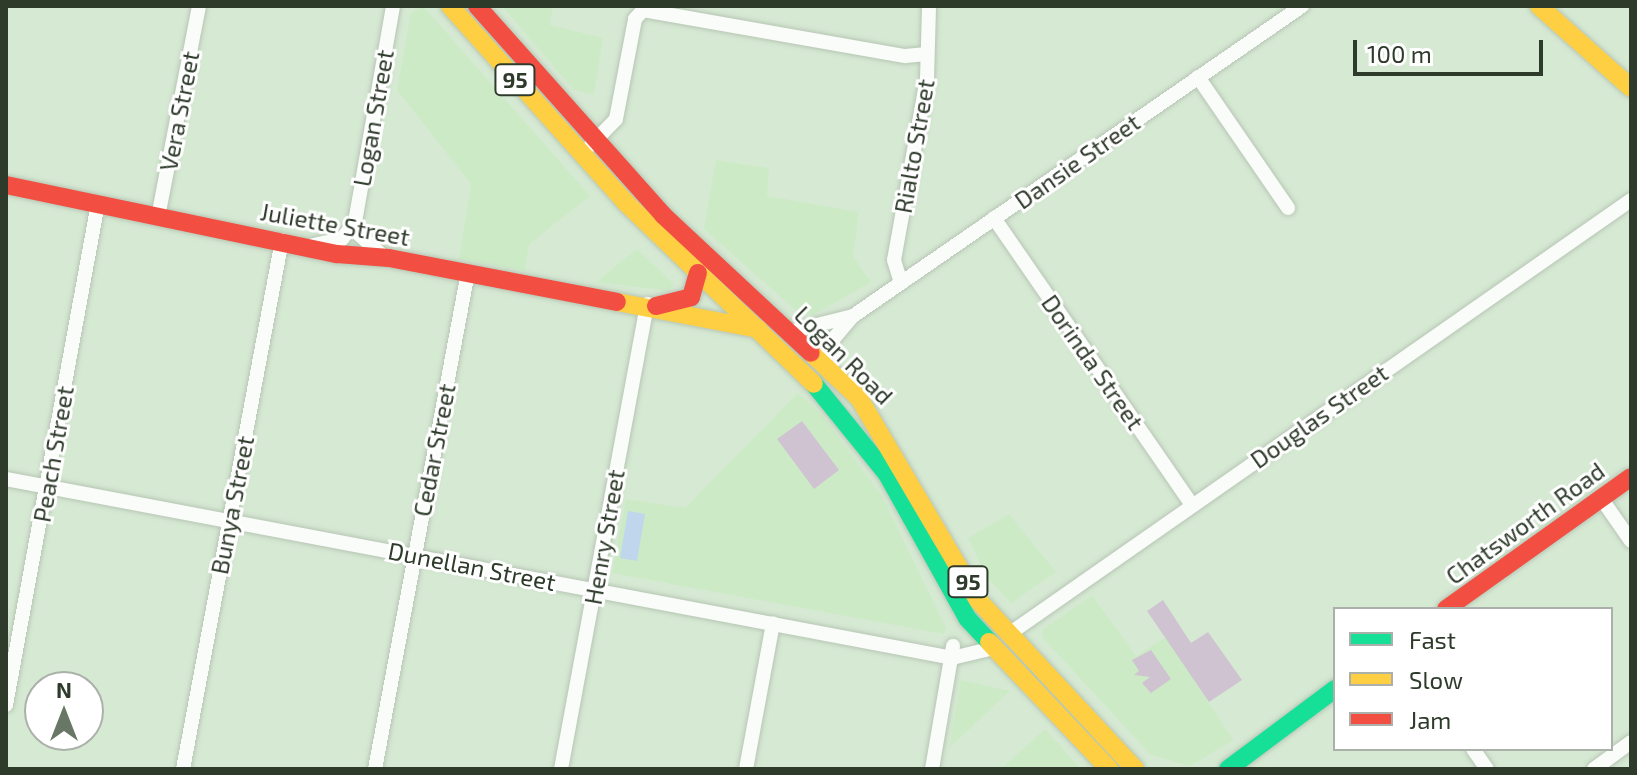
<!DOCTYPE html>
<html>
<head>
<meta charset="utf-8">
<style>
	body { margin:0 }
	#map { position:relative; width:1637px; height:775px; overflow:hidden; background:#d6e9d3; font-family:"Exo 2",sans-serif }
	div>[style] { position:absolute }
	.built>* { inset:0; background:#cdeac7 }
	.green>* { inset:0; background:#cfc3d2 }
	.water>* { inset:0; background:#bfd6ed }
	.roads { filter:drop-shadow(0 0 2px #b7c6b5) drop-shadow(0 0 2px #b7c6b5) }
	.street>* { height:14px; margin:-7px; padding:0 7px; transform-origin:7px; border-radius:7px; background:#f9fcf8 }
	.fast>* { height:18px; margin:-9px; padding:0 9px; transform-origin:9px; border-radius:9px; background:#16e098 }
	.slow>* { height:18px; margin:-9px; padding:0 9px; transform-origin:9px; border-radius:9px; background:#ffcf43 }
	.jam>* { height:18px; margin:-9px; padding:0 9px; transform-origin:9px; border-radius:9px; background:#f24e42 }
	span { translate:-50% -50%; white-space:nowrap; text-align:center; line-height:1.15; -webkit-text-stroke:6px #fff; paint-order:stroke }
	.shield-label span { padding:2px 6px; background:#fff; border:2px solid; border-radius:6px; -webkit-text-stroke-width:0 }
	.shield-label { font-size:22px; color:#2e3b2b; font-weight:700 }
	.street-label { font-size:24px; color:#2e3b2b }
	.frame { position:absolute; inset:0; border:8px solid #2e3b2b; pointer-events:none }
	.legend { position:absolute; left:1333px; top:607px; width:280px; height:144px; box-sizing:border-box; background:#fff; border:2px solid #abb1aa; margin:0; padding:10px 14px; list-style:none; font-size:24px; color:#2e3b2b }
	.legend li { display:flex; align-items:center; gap:16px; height:40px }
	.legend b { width:40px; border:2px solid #abb1aa }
	.north { position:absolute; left:24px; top:671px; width:80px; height:80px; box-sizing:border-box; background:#fff; border:2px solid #abb1aa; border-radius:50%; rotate:0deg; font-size:22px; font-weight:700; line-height:32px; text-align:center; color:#2e3b2b }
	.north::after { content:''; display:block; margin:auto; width:28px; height:36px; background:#697866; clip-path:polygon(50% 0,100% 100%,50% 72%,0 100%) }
	.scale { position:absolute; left:1353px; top:40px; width:190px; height:36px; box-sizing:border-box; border:4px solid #2e3b2b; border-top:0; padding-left:10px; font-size:24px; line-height:28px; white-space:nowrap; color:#2e3b2b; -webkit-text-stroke:6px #fff; paint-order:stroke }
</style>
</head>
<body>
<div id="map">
	<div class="built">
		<div style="clip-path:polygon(423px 6px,590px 196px,529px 244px,525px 271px,459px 259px,471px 184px,397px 90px,411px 13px)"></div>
		<div style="clip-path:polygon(502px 6px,553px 6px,550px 25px,603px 38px,594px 94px,574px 90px)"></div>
		<div style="clip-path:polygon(716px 160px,769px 168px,767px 196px,859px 212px,853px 257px,871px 282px,813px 315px,799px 313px,704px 229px)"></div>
		<div style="clip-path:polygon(637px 249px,674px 284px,669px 291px,596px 282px)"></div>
		<div style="clip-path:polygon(798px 393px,822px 415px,882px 496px,946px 628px,944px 634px,612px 573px,626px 499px,685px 508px)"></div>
		<div style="clip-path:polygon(1009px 514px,1056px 572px,1011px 603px,987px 577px,968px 538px)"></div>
		<div style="clip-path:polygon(1092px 595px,1136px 656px,1166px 637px,1233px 740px,1190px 766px,1151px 755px,1043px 638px,1042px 630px)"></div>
		<div style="clip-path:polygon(961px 680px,1010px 691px,949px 748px,956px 710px)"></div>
		<div style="clip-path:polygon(1045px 729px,1081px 769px,1001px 769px)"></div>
	</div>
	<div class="green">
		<div style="clip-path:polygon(802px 421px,839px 470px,814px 489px,777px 439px)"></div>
		<div style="clip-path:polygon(1163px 600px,1191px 643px,1208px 632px,1242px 680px,1209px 702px,1147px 611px)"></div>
		<div style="clip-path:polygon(1151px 650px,1171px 679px,1151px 693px,1142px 683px,1150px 677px,1134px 675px,1139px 671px,1132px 660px)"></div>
	</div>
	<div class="water">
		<div style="clip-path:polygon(628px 511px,645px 514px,637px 561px,620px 558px)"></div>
	</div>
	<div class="roads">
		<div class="street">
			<div style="left:1198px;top:77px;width:159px;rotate:55.5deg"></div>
			<div style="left:591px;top:145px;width:36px;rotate:-46deg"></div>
			<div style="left:616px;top:119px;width:102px;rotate:-79.2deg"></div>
			<div style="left:635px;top:19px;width:12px;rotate:-48deg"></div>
			<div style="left:643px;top:10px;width:266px;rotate:10deg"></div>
			<div style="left:905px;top:56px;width:22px;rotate:-5deg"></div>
			<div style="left:158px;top:217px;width:215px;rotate:-79deg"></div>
			<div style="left:994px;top:218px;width:349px;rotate:55.4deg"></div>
			<div style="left:353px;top:229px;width:38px;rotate:42deg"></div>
			<div style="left:313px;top:245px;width:30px;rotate:-12deg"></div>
			<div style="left:342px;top:239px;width:21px;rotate:-53deg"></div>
			<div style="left:355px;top:222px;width:219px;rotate:-80deg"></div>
			<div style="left:901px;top:283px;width:24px;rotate:-107deg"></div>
			<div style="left:894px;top:260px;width:184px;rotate:-79.7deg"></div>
			<div style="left:927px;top:79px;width:73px;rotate:-88.4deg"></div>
			<div style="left:789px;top:332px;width:66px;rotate:-14deg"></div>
			<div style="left:823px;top:364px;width:22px;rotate:-72deg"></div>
			<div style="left:830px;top:343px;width:35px;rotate:-50deg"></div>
			<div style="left:853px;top:316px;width:546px;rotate:-34.62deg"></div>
			<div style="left:6px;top:479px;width:963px;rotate:10.71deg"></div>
			<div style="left:952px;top:658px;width:43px;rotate:-13.4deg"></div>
			<div style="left:1601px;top:498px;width:52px;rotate:55.1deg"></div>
			<div style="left:1009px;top:634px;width:758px;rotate:-34.91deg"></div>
			<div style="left:6px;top:705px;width:510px;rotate:-79.61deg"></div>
			<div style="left:1473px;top:749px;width:24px;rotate:55deg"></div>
			<div style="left:183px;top:769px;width:538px;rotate:-79.4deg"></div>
			<div style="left:375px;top:769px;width:506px;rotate:-79.4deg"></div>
			<div style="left:561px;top:769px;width:473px;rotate:-79.5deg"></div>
			<div style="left:746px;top:769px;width:148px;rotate:-79.5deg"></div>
			<div style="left:932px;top:769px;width:125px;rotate:-80.3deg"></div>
			<div style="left:1594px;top:769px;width:46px;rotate:-36.1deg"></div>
		</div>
		<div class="fast">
			<div style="left:814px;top:384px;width:116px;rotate:51deg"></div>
			<div style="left:887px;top:474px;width:165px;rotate:60.9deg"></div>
			<div style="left:967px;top:618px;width:33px;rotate:47deg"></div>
			<div style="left:1228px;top:769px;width:134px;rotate:-36.8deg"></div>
		</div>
		<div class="slow">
			<div style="left:450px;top:6px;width:263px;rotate:48.2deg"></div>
			<div style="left:625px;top:202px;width:262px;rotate:43.9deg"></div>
			<div style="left:1539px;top:6px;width:123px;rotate:41.7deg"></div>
			<div style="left:617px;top:302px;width:144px;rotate:10.8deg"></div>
			<div style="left:811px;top:353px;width:66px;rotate:43.2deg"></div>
			<div style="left:859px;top:398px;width:234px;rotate:59.5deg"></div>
			<div style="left:978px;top:600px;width:231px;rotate:47.1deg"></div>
			<div style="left:989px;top:642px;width:175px;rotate:46.6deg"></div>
		</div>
		<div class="jam">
			<div style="left:477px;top:6px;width:280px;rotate:48.3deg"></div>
			<div style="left:663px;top:215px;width:202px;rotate:43deg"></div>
			<div style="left:6px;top:185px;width:338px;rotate:11.8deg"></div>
			<div style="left:337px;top:254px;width:52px;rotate:4.4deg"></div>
			<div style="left:389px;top:258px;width:232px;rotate:10.9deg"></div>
			<div style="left:656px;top:306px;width:36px;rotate:-14deg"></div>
			<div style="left:691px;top:297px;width:25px;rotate:-74deg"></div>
			<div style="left:1446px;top:609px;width:227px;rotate:-35.5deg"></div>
		</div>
	</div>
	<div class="shield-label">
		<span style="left:515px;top:80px">95</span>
		<span style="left:968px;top:582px">95</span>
	</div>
	<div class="street-label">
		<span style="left:179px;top:111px;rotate:-79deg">Vera Street</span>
		<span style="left:373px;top:118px;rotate:-80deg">Logan Street</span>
		<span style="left:914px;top:146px;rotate:-80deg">Rialto Street</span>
		<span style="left:1077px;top:161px;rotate:-35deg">Dansie Street</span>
		<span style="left:335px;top:224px;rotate:10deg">Juliette Street</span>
		<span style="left:844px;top:355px;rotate:45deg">Logan Road</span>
		<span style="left:1093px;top:362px;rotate:55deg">Dorinda Street</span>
		<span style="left:1319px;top:416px;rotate:-35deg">Douglas Street</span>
		<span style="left:434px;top:450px;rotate:-79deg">Cedar Street</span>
		<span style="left:53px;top:454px;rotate:-80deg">Peach Street</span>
		<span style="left:232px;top:505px;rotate:-79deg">Bunya Street</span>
		<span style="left:1525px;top:523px;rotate:-36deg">Chatsworth Road</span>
		<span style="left:604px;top:537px;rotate:-80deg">Henry Street</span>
		<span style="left:472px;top:566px;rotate:11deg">Dunellan Street</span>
	</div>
	<div class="frame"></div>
	<ul class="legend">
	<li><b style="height:10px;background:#16e098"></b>Fast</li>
	<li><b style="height:10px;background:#ffcf43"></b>Slow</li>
	<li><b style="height:10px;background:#f24e42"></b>Jam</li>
	</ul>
	<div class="north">N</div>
	<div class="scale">100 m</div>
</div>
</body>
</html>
